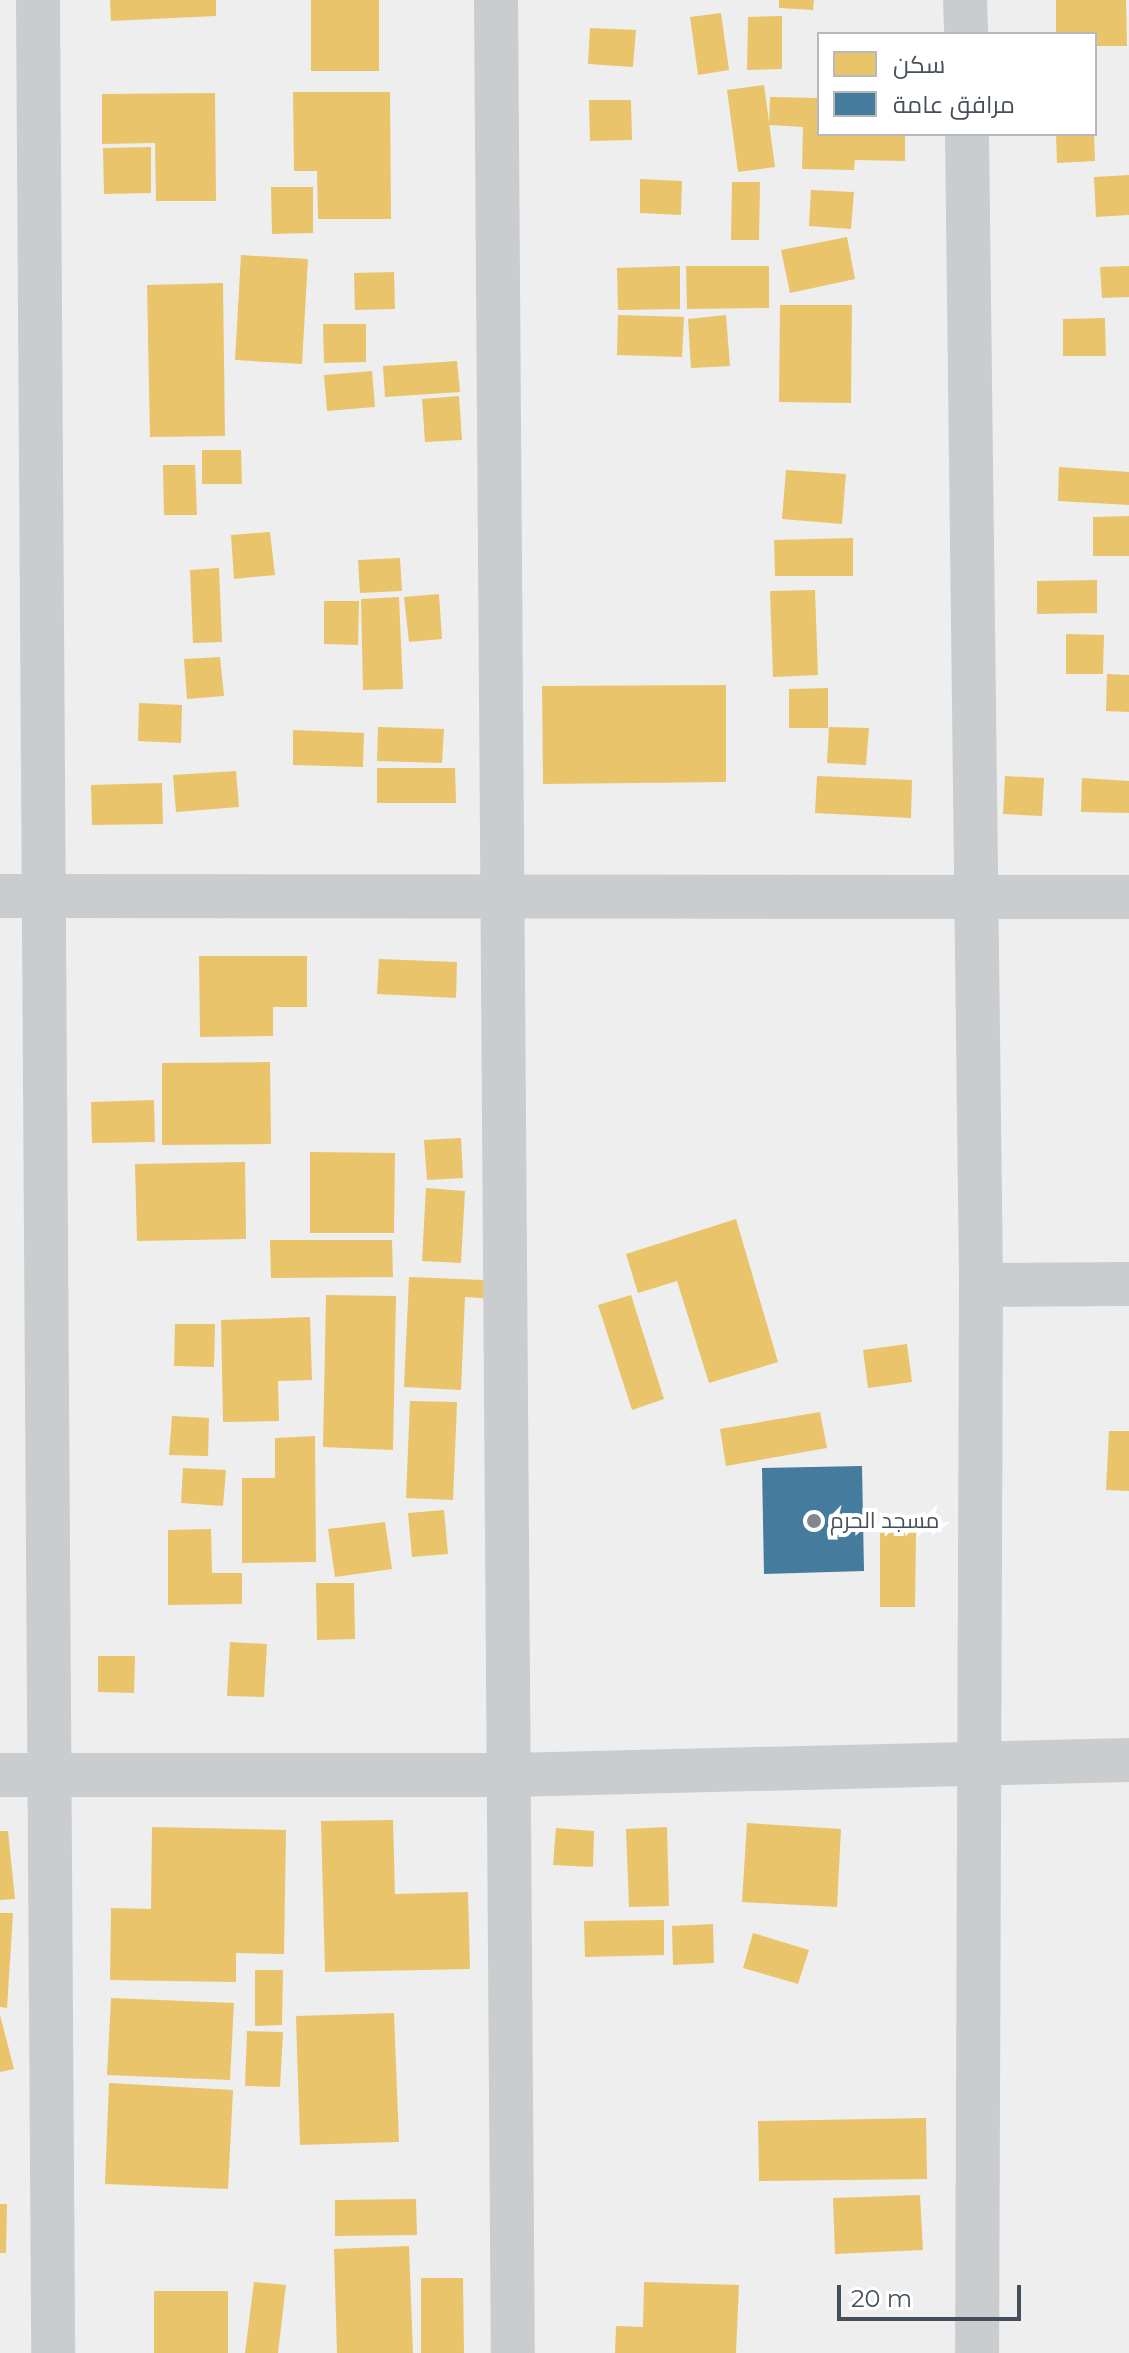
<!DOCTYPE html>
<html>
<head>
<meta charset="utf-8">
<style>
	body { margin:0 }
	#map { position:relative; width:1129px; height:2353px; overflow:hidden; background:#efeeee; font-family:Montserrat,Cairo,sans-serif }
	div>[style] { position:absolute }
	.homes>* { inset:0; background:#e9c46a }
	.public>* { inset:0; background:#457b9d }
	.minor>* { height:44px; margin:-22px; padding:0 22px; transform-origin:22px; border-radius:22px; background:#cacdcf }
	.dots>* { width:22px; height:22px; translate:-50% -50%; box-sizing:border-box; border:4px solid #fff; border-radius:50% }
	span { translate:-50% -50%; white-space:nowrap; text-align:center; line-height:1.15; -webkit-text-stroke:8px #fff; paint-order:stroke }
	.poi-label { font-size:22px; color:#454f5b }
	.left { translate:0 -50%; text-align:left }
	.legend { position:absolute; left:817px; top:32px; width:280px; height:104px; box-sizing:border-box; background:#fff; border:2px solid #b5b9bd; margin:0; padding:10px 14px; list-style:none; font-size:24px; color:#454f5b }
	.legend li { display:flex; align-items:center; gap:16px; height:40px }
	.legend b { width:40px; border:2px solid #b5b9bd }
	.scale { position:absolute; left:837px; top:2285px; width:184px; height:36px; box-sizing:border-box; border:4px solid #454f5b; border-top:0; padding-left:10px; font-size:24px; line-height:28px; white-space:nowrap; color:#454f5b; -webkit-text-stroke:6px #fff; paint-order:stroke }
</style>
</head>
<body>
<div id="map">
	<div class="homes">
		<div style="clip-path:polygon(110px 0,216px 0,216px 16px,111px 21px)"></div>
		<div style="clip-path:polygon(311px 0,379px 0,379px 71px,311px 71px)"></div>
		<div style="clip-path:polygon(779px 0,814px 0,813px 10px,779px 8px)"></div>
		<div style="clip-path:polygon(1056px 0,1126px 0,1127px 46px,1095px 46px,1095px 34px,1056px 34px)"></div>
		<div style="clip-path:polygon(721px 13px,729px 70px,698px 75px,690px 17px)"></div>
		<div style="clip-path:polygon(782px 16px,782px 69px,747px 70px,748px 17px)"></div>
		<div style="clip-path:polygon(590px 28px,636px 30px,633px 67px,588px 64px)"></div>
		<div style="clip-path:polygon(764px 85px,775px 167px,738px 172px,727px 90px)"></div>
		<div style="clip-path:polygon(293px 92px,390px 92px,391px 219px,318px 219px,317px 171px,294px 171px)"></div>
		<div style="clip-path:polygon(215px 93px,216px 201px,156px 201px,155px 143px,102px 144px,102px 94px)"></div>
		<div style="clip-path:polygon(770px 97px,819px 98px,819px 134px,905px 134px,905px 161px,855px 160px,854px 170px,802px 169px,803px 127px,769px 125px)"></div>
		<div style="clip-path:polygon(589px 100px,631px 100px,632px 140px,590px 141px)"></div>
		<div style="clip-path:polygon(1056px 134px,1094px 134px,1095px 161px,1057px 163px)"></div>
		<div style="clip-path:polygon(151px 147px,151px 193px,104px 194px,103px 148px)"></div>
		<div style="clip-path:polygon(1129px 175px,1129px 215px,1096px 217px,1094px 177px)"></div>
		<div style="clip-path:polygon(640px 179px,682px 181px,681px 215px,640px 213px)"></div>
		<div style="clip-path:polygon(732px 182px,760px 182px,759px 240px,731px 240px)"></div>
		<div style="clip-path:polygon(271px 187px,313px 187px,313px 233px,272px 234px)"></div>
		<div style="clip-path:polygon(811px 190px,854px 192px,851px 229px,809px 226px)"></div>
		<div style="clip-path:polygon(847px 237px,855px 279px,790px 293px,781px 250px)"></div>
		<div style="clip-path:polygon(241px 255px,308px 259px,302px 364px,235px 360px)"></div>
		<div style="clip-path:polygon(680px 266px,680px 309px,618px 310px,617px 268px)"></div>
		<div style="clip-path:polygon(686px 266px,769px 266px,769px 308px,687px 309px)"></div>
		<div style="clip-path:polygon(1129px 266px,1129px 297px,1102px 298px,1100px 267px)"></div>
		<div style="clip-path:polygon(394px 272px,395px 309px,355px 310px,354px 273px)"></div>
		<div style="clip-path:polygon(223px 283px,225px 436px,150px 437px,147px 285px)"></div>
		<div style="clip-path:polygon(780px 305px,852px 305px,851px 403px,779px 402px)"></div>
		<div style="clip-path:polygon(618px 315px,684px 317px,682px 357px,617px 355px)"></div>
		<div style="clip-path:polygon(726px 315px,730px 366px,691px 368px,688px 319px)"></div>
		<div style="clip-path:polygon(1105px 318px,1106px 356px,1063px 356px,1063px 319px)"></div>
		<div style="clip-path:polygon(323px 324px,366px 324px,366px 362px,324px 363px)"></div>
		<div style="clip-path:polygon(457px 361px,460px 392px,385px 397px,383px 366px)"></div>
		<div style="clip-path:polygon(372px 371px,375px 407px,327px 411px,324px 375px)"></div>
		<div style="clip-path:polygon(459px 396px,462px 440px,425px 442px,422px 399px)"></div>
		<div style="clip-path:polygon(202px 450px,241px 450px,242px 484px,202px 484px)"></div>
		<div style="clip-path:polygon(163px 465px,195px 465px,197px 515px,164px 515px)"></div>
		<div style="clip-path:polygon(1059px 467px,1129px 472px,1129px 505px,1058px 501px)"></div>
		<div style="clip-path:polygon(786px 470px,846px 474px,842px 524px,782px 519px)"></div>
		<div style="clip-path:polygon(1129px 516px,1129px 556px,1093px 556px,1093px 517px)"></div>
		<div style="clip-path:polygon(270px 532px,275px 575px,234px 579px,231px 535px)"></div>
		<div style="clip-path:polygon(853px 538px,853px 576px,775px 576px,774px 540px)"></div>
		<div style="clip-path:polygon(400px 558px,402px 591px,360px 593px,358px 560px)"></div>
		<div style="clip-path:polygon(219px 568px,222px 642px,193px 643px,190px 570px)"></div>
		<div style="clip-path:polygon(1097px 580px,1097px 613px,1037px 614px,1037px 581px)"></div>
		<div style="clip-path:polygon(815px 590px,818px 675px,773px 677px,770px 591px)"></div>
		<div style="clip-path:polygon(439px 594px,442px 639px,409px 642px,404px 597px)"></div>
		<div style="clip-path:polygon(399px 597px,403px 689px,363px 690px,361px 599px)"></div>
		<div style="clip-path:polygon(324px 601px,359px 601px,358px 645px,324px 644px)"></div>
		<div style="clip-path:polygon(1066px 634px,1104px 635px,1103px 674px,1066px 674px)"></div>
		<div style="clip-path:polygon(220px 657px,224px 696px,187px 699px,184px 659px)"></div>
		<div style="clip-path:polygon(1107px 674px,1129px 675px,1129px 712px,1106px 711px)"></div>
		<div style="clip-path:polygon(726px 685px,726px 782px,543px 784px,542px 686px)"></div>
		<div style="clip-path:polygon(828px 688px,828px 728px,789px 728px,789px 689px)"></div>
		<div style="clip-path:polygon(139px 703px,182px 705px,181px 743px,138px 741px)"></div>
		<div style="clip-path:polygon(378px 727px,444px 729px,442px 763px,377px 761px)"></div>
		<div style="clip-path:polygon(829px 727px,869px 728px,866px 765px,827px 763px)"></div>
		<div style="clip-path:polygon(293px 730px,364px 733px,363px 767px,293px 765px)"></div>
		<div style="clip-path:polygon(377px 768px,455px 768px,456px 803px,377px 803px)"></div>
		<div style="clip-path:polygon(236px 771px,239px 807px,176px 812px,173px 775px)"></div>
		<div style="clip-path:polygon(817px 776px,912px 780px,911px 818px,815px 813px)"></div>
		<div style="clip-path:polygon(1005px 776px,1044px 778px,1042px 816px,1003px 814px)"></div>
		<div style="clip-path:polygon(1082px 778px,1129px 781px,1129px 813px,1081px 812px)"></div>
		<div style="clip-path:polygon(162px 783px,163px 824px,92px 825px,91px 785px)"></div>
		<div style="clip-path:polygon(199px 956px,307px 956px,307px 1007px,273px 1007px,273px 1036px,200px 1037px)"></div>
		<div style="clip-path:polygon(379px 959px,457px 962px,456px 998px,377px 994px)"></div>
		<div style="clip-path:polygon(270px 1062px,271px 1144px,162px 1145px,162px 1063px)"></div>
		<div style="clip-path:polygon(154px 1100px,155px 1142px,92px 1143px,91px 1102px)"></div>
		<div style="clip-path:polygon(461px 1138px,463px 1178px,427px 1180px,424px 1140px)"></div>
		<div style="clip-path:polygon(310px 1152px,395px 1153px,394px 1233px,310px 1233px)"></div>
		<div style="clip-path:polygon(245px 1162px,246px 1239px,137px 1241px,135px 1164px)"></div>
		<div style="clip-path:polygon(426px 1188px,465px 1191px,461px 1263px,422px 1261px)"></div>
		<div style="clip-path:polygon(736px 1219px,778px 1362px,709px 1383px,677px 1281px,638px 1293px,626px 1254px)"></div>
		<div style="clip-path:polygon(270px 1240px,392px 1240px,393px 1277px,271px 1278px)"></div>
		<div style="clip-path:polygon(409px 1277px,509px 1281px,509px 1300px,465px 1297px,461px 1390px,404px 1387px)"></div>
		<div style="clip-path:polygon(326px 1295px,396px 1296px,393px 1450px,323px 1447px)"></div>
		<div style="clip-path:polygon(631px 1295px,664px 1399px,632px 1410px,598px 1305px)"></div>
		<div style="clip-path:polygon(310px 1317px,312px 1380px,278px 1381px,279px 1421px,223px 1422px,221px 1320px)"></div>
		<div style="clip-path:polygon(175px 1324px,215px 1324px,214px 1367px,174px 1366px)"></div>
		<div style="clip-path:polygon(907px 1344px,912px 1382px,868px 1388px,863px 1350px)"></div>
		<div style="clip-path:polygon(410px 1401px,457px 1402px,453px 1500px,406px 1498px)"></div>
		<div style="clip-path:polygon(820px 1412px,827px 1448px,726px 1466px,720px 1429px)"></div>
		<div style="clip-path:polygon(172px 1416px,209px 1418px,208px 1456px,169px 1455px)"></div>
		<div style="clip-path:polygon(1109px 1431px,1129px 1431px,1129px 1491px,1106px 1490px)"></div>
		<div style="clip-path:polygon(315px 1436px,316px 1562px,242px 1563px,242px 1478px,275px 1478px,275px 1438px)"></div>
		<div style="clip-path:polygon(183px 1468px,226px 1470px,223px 1506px,181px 1503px)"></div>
		<div style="clip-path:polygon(444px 1510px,448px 1554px,412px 1557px,408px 1513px)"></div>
		<div style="clip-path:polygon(385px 1522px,392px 1569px,335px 1577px,328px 1529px)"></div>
		<div style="clip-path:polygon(211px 1529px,212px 1573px,242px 1573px,242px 1604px,168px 1605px,168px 1530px)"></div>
		<div style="clip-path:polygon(880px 1533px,916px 1533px,915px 1607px,880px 1607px)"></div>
		<div style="clip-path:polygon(316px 1583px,354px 1583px,355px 1639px,317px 1640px)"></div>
		<div style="clip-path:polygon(230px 1642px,267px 1644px,264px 1697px,227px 1696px)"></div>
		<div style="clip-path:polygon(98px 1656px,135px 1656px,134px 1693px,98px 1692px)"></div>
		<div style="clip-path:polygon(393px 1820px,395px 1894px,468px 1892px,470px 1969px,325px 1972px,321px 1821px)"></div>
		<div style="clip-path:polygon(747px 1823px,841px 1829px,837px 1907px,742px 1902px)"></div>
		<div style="clip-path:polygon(152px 1827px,286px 1830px,284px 1954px,236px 1953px,236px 1982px,110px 1980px,111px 1908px,151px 1909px)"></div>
		<div style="clip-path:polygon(667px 1827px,669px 1906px,629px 1907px,626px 1829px)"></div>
		<div style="clip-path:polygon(556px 1828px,594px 1831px,593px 1867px,553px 1865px)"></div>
		<div style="clip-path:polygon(0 1831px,8px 1831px,15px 1899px,0 1900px)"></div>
		<div style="clip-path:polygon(0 1913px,13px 1913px,7px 2008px,0 2007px)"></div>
		<div style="clip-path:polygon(664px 1920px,664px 1955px,585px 1957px,584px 1921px)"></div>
		<div style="clip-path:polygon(713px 1924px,714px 1963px,673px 1965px,672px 1926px)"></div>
		<div style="clip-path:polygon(753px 1933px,809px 1950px,798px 1984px,743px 1968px)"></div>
		<div style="clip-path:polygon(255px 1970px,283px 1970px,282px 2025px,255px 2026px)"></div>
		<div style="clip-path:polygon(111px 1998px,234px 2003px,230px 2080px,107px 2075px)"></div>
		<div style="clip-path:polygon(394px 2013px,399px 2142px,300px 2145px,296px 2016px)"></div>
		<div style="clip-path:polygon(0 2015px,14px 2069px,0 2072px)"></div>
		<div style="clip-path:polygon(247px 2031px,283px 2032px,280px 2087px,245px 2086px)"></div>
		<div style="clip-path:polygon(109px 2083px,233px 2090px,228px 2189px,105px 2184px)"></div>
		<div style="clip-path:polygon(926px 2118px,927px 2179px,759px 2181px,758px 2121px)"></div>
		<div style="clip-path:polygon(920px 2195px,923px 2250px,835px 2254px,833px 2198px)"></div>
		<div style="clip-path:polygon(416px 2199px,417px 2235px,335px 2236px,335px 2200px)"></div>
		<div style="clip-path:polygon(0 2204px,7px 2204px,6px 2253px,0 2253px)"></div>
		<div style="clip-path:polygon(409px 2246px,413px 2353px,337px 2353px,334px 2249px)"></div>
		<div style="clip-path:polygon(421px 2278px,463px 2278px,464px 2353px,421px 2353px)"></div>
		<div style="clip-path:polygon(254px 2282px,286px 2285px,278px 2353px,245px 2353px)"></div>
		<div style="clip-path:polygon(644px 2282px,739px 2285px,736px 2353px,615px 2353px,616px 2326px,643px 2327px)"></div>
		<div style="clip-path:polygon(154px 2291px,228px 2291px,228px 2353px,154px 2353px)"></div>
	</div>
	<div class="public">
		<div style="clip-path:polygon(862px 1466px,864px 1571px,764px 1574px,762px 1468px)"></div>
	</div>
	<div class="minor">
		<div style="left:38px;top:0;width:2353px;rotate:89.63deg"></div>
		<div style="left:496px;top:0;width:2353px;rotate:89.59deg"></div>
		<div style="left:965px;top:0;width:34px;rotate:88deg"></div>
		<div style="left:967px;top:134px;width:1151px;rotate:89.3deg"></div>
		<div style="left:981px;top:1285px;width:1068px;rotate:90.21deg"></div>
		<div style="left:0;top:896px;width:1129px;rotate:0.05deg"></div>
		<div style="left:981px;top:1285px;width:148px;rotate:-0.4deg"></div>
		<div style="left:0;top:1775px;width:511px"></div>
		<div style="left:511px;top:1775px;width:618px;rotate:-1.39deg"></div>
	</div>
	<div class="dots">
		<div style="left:814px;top:1521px;background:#80878e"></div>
	</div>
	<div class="poi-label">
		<span class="left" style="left:830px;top:1521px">مسجد الحرم</span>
	</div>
	<ul class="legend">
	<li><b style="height:22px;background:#e9c46a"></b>سكن</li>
	<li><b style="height:22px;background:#457b9d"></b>مرافق عامة</li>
	</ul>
	<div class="scale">20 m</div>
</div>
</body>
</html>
